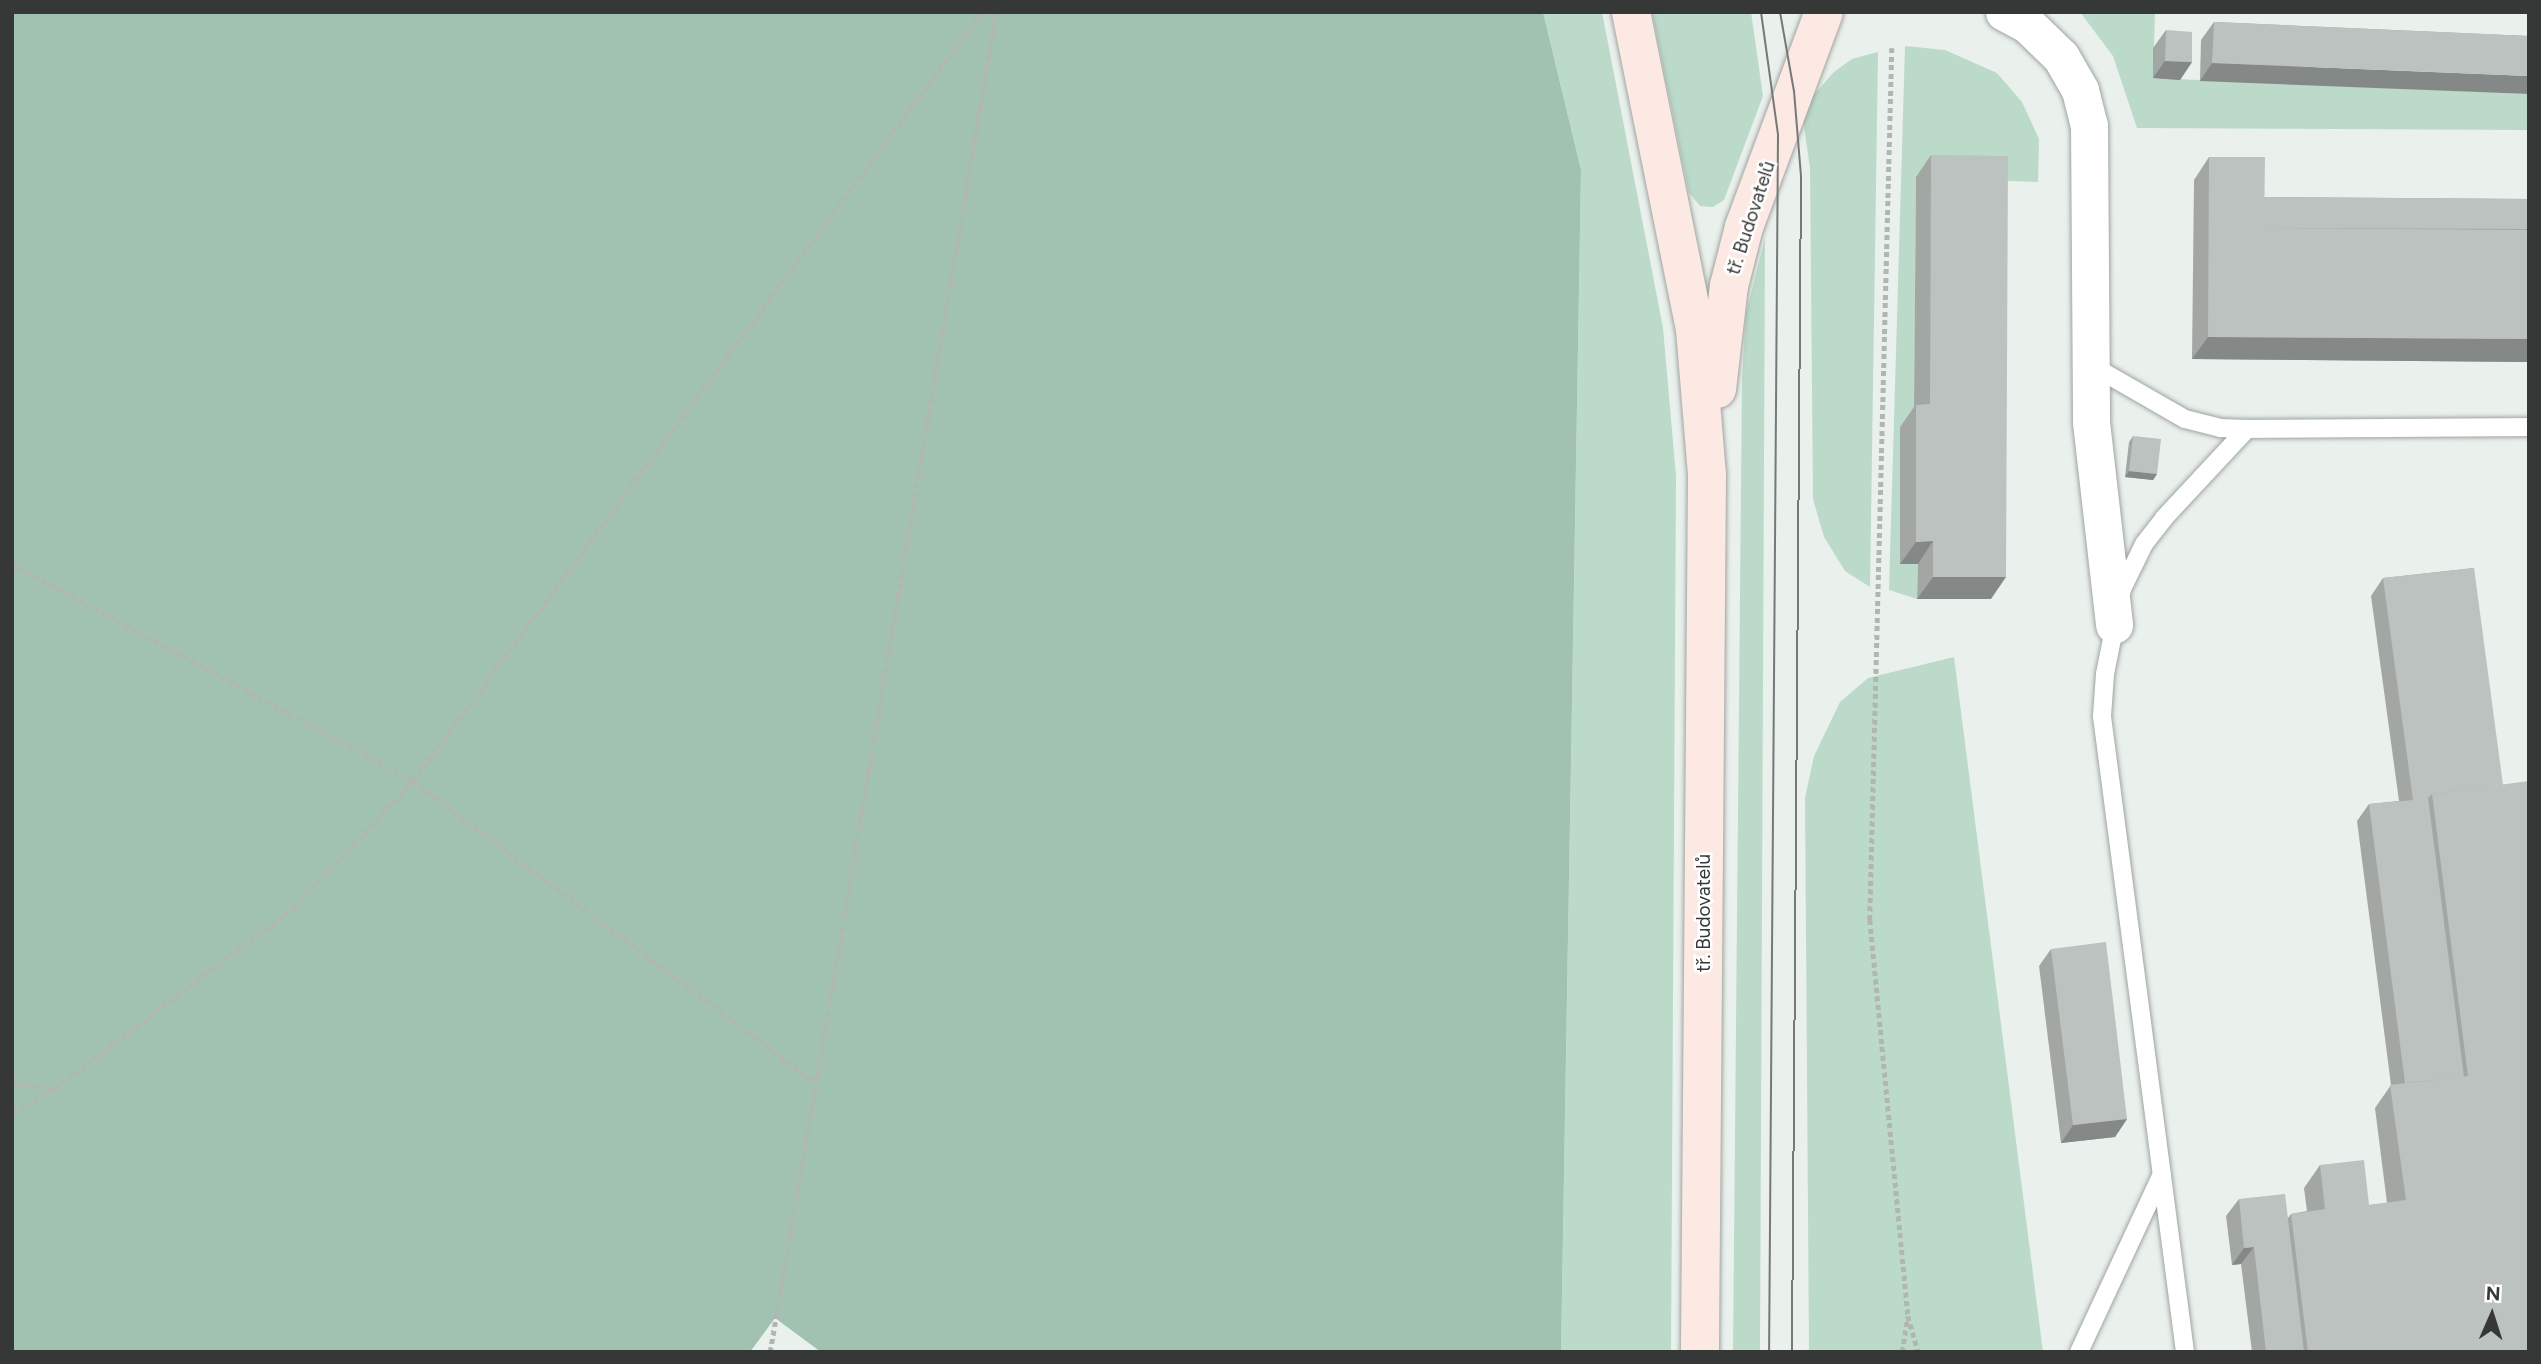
<!DOCTYPE html>
<html>
<head>
<meta charset="utf-8">
<style>
	body { margin:0 }
	#map { position:relative; width:2541px; height:1364px; overflow:hidden; background:#eaf0ec; font-family:Figtree,sans-serif }
	div>[style] { position:absolute }
	.green>* { inset:0; background:#bbdac9 }
	.forest>* { inset:0; background:#a1c2b0 }
	.path>* { height:4.5px; margin-top:-2.25px; transform-origin:0; background:repeating-linear-gradient(90deg,#b2b6b3 0 5px,transparent 0 8.5px) }
	.roads { filter:drop-shadow(0 0 2px #9fa5a1) drop-shadow(0 0 2px #9fa5a1) }
	.lane>* { height:18px; margin:-9px; padding:0 9px; transform-origin:9px; border-radius:9px; background:#fff }
	.street>* { height:37px; margin:-18.5px; padding:0 18.5px; transform-origin:18.5px; border-radius:18.5px; background:#fff }
	.secondary>* { height:38px; margin:-19px; padding:0 19px; transform-origin:19px; border-radius:19px; background:#fce9e3 }
	.tram>* { height:2px; margin:-1px; padding:0 1px; transform-origin:1px; border-radius:1px; background:#767977 }
	.wall>* { inset:0; background:#a2a7a4 }
	.shaded-wall>* { inset:0; background:#848886 }
	.building>* { inset:0; background:#bcc2bf }
	span { translate:-50% -50%; white-space:nowrap; text-align:center; line-height:1.15; -webkit-text-stroke:5px #fff; paint-order:stroke }
	.street-label { font-size:19px; color:#363837 }
	.frame { position:absolute; inset:0; border:14px solid #363837; pointer-events:none }
	.north { position:absolute; left:2457px; top:1280px; width:70px; height:70px; -webkit-text-stroke:5px #fff; paint-order:stroke; rotate:3deg; font-size:19px; font-weight:700; line-height:28px; text-align:center; color:#363837 }
	.north::after { content:''; display:block; margin:auto; width:24px; height:32px; background:#363837; clip-path:polygon(50% 0,100% 100%,50% 72%,0 100%) }
</style>
</head>
<body>
<div id="map">
	<div class="green">
		<div style="clip-path:polygon(1543px 12px,1602px 12px,1663px 328px,1676px 476px,1671px 1352px,1561px 1352px,1581px 170px)"></div>
		<div style="clip-path:polygon(1652px 12px,1751px 12px,1763px 96px,1724px 200px,1713px 207px,1700px 206px,1689px 193px)"></div>
		<div style="clip-path:polygon(2080px 12px,2155px 12px,2153px 78px,2529px 94px,2529px 130px,2137px 128px,2113px 56px)"></div>
		<div style="clip-path:polygon(1905px 46px,1945px 50px,1997px 73px,2022px 102px,2039px 139px,2038px 182px,1916px 178px,1914px 427px,1900px 428px,1900px 564px,1918px 564px,1917px 599px,1889px 590px)"></div>
		<div style="clip-path:polygon(1878px 52px,1870px 587px,1845px 571px,1824px 537px,1813px 499px,1810px 168px,1803px 120px,1812px 97px,1834px 72px,1852px 59px)"></div>
		<div style="clip-path:polygon(1765px 238px,1760px 1352px,1733px 1352px,1742px 379px,1746px 313px)"></div>
		<div style="clip-path:polygon(1954px 657px,2043px 1352px,1809px 1352px,1805px 798px,1814px 756px,1840px 702px,1868px 678px)"></div>
	</div>
	<div class="forest">
		<div style="clip-path:polygon(12px 12px,1543px 12px,1581px 170px,1561px 1352px,821px 1352px,775px 1318px,750px 1352px,12px 1352px)"></div>
	</div>
	<div class="path">
		<div style="left:1892px;top:48px;width:872px;rotate:91.45deg"></div>
		<div style="left:1870px;top:920px;width:398px;rotate:84.5deg"></div>
		<div style="left:12px;top:564px;width:456px;rotate:28.4deg"></div>
		<div style="left:413px;top:781px;width:504px;rotate:36.85deg"></div>
		<div style="left:816px;top:1083px;width:1086px;rotate:-80.46deg"></div>
		<div style="left:12px;top:1082px;width:43px;rotate:9.5deg"></div>
		<div style="left:54px;top:1089px;width:301px;rotate:-37.2deg"></div>
		<div style="left:294px;top:907px;width:173px;rotate:-46.6deg"></div>
		<div style="left:413px;top:781px;width:957px;rotate:-53.5deg"></div>
		<div style="left:12px;top:1113px;width:48px;rotate:-29.7deg"></div>
		<div style="left:770px;top:1352px;width:273px;rotate:-80.3deg"></div>
		<div style="left:1902px;top:1352px;width:36px;rotate:-81deg"></div>
		<div style="left:1908px;top:1316px;width:37px;rotate:74deg"></div>
	</div>
	<div class="roads">
		<div class="lane">
			<div style="left:2091px;top:365px;width:108px;rotate:29.9deg"></div>
			<div style="left:2185px;top:419px;width:36px;rotate:14deg"></div>
			<div style="left:2220px;top:428px;width:27px;rotate:2deg"></div>
			<div style="left:2079px;top:1352px;width:196px;rotate:-65deg"></div>
			<div style="left:2185px;top:1352px;width:641px;rotate:-97.44deg"></div>
			<div style="left:2102px;top:716px;width:42px;rotate:-85.9deg"></div>
			<div style="left:2105px;top:674px;width:87px;rotate:-78.7deg"></div>
			<div style="left:2122px;top:589px;width:50px;rotate:-63.9deg"></div>
			<div style="left:2144px;top:544px;width:33px;rotate:-52deg"></div>
			<div style="left:2164px;top:518px;width:122px;rotate:-47deg"></div>
			<div style="left:2247px;top:429px;width:282px;rotate:-0.4deg"></div>
		</div>
		<div class="street">
			<div style="left:2004px;top:12px;width:27px;rotate:28deg"></div>
			<div style="left:2028px;top:25px;width:46px;rotate:44.1deg"></div>
			<div style="left:2061px;top:57px;width:38px;rotate:60deg"></div>
			<div style="left:2080px;top:90px;width:36px;rotate:76deg"></div>
			<div style="left:2089px;top:125px;width:297px;rotate:89.6deg"></div>
			<div style="left:2091px;top:422px;width:204px;rotate:83.5deg"></div>
		</div>
		<div class="secondary">
			<div style="left:1631px;top:12px;width:323px;rotate:78.6deg"></div>
			<div style="left:1695px;top:329px;width:146px;rotate:85.3deg"></div>
			<div style="left:1707px;top:475px;width:877px;rotate:90.46deg"></div>
			<div style="left:1717px;top:389px;width:104px;rotate:-83.4deg"></div>
			<div style="left:1729px;top:286px;width:61px;rotate:-75.7deg"></div>
			<div style="left:1744px;top:227px;width:229px;rotate:-69.6deg"></div>
		</div>
	</div>
	<div class="tram">
		<div style="left:1761px;top:12px;width:123px;rotate:82.1deg"></div>
		<div style="left:1778px;top:134px;width:1218px;rotate:90.42deg"></div>
		<div style="left:1780px;top:12px;width:80px;rotate:80deg"></div>
		<div style="left:1794px;top:91px;width:85px;rotate:85.3deg"></div>
		<div style="left:1801px;top:176px;width:1176px;rotate:90.44deg"></div>
	</div>
	<div class="wall">
		<div style="clip-path:polygon(2214px 22px,2529px 36px,2200px 81px,2201px 40px)"></div>
		<div style="clip-path:polygon(2166px 30px,2192px 62px,2180px 80px,2153px 78px,2153px 48px)"></div>
		<div style="clip-path:polygon(1931px 155px,1991px 599px,1917px 599px,1918px 564px,1900px 564px,1900px 427px,1914px 407px,1916px 177px)"></div>
		<div style="clip-path:polygon(2209px 157px,2264px 197px,2529px 199px,2529px 362px,2192px 359px,2194px 180px)"></div>
		<div style="clip-path:polygon(2133px 436px,2157px 474px,2153px 480px,2125px 477px,2129px 442px)"></div>
		<div style="clip-path:polygon(2474px 568px,2529px 1352px,2252px 1352px,2241px 1264px,2232px 1265px,2226px 1216px,2239px 1199px,2288px 1218px,2291px 1214px,2307px 1211px,2304px 1188px,2320px 1165px,2369px 1205px,2387px 1203px,2375px 1108px,2391px 1085px,2357px 821px,2369px 804px,2399px 801px,2371px 596px,2383px 578px)"></div>
		<div style="clip-path:polygon(2051px 949px,2127px 1119px,2115px 1137px,2061px 1143px,2039px 966px)"></div>
	</div>
	<div class="shaded-wall">
		<div style="clip-path:polygon(2165px 61px,2192px 62px,2180px 80px,2153px 78px)"></div>
		<div style="clip-path:polygon(2212px 63px,2529px 76px,2529px 94px,2200px 81px)"></div>
		<div style="clip-path:polygon(2208px 337px,2529px 339px,2529px 362px,2192px 359px)"></div>
		<div style="clip-path:polygon(2129px 471px,2157px 474px,2153px 480px,2125px 477px)"></div>
		<div style="clip-path:polygon(1933px 541px,1918px 564px,1900px 564px,1916px 542px)"></div>
		<div style="clip-path:polygon(1933px 577px,2006px 577px,1991px 599px,1917px 599px)"></div>
		<div style="clip-path:polygon(2127px 1119px,2115px 1137px,2061px 1143px,2073px 1125px)"></div>
		<div style="clip-path:polygon(2254px 1247px,2241px 1264px,2232px 1265px,2244px 1248px)"></div>
	</div>
	<div class="building">
		<div style="clip-path:polygon(2214px 22px,2529px 36px,2529px 76px,2212px 63px)"></div>
		<div style="clip-path:polygon(2166px 30px,2192px 32px,2192px 62px,2165px 61px)"></div>
		<div style="clip-path:polygon(1931px 155px,2008px 156px,2006px 577px,1933px 577px,1933px 541px,1916px 542px,1916px 405px,1930px 404px)"></div>
		<div style="clip-path:polygon(2209px 157px,2265px 157px,2264px 228px,2529px 230px,2529px 339px,2208px 337px)"></div>
		<div style="clip-path:polygon(2264px 197px,2529px 199px,2529px 229px,2264px 228px)"></div>
		<div style="clip-path:polygon(2133px 436px,2161px 439px,2157px 474px,2129px 471px)"></div>
		<div style="clip-path:polygon(2474px 568px,2503px 785px,2432px 794px,2428px 798px,2464px 1077px,2405px 1083px,2369px 804px,2413px 800px,2383px 578px)"></div>
		<div style="clip-path:polygon(2529px 781px,2529px 1352px,2308px 1352px,2291px 1214px,2325px 1209px,2320px 1165px,2364px 1160px,2369px 1205px,2406px 1200px,2390px 1085px,2468px 1076px,2432px 794px)"></div>
		<div style="clip-path:polygon(2106px 942px,2127px 1119px,2073px 1125px,2051px 949px)"></div>
		<div style="clip-path:polygon(2285px 1194px,2304px 1352px,2266px 1352px,2254px 1247px,2244px 1248px,2239px 1199px)"></div>
	</div>
	<div class="street-label">
		<span style="left:1751px;top:218px;rotate:-72deg">tř. Budovatelů</span>
		<span style="left:1704px;top:913px;rotate:-90deg">tř. Budovatelů</span>
	</div>
	<div class="frame"></div>
	<div class="north">N</div>
</div>
</body>
</html>
